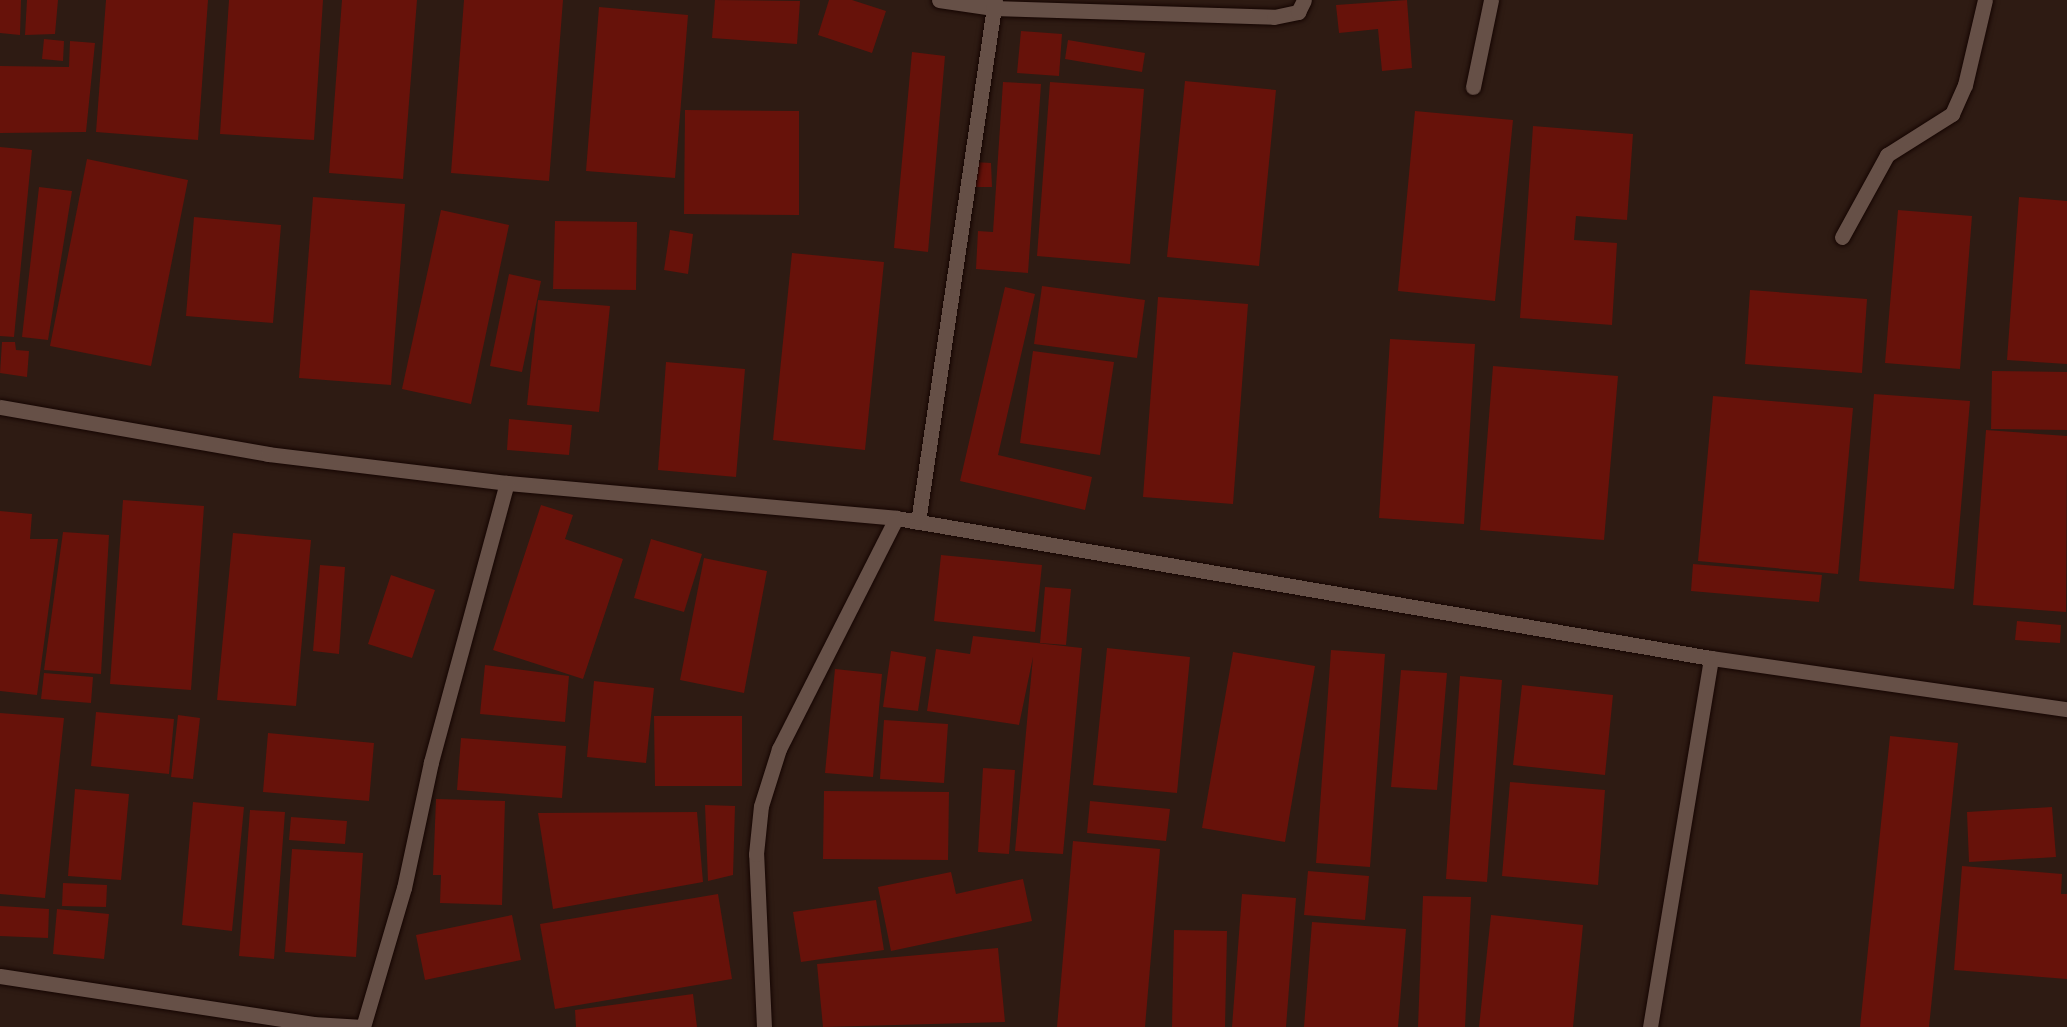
<!DOCTYPE html>
<html>
<head>
<meta charset="utf-8">
<style>
	body { margin:0 }
	#map { position:relative; width:2067px; height:1027px; overflow:hidden; background:#2e1b13; font-family:"Source Sans 3",sans-serif }
	div>[style] { position:absolute }
	.building>* { inset:0; background:#67120a }
	.roads { filter:drop-shadow(0 0 2px #150502) drop-shadow(0 0 2px #150502) }
	.service>* { height:15px; margin:-7.5px; padding:0 7.5px; transform-origin:7.5px; border-radius:7.5px; background:#665047 }
	.minor>* { height:15px; margin:-7.5px; padding:0 7.5px; transform-origin:7.5px; border-radius:7.5px; background:#665047 }
	span { translate:-50% -50%; white-space:nowrap; text-align:center; line-height:1.15; -webkit-text-stroke:6px #2e1b13; paint-order:stroke }
</style>
</head>
<body>
<div id="map">
	<div class="building">
		<div style="clip-path:polygon(0 0,21px 0,20px 35px,0 33px)"></div>
		<div style="clip-path:polygon(27px 0,58px 0,55px 34px,25px 35px)"></div>
		<div style="clip-path:polygon(106px 0,208px 0,198px 140px,96px 132px)"></div>
		<div style="clip-path:polygon(229px 0,323px 0,314px 140px,220px 134px)"></div>
		<div style="clip-path:polygon(342px 0,417px 0,403px 179px,329px 173px)"></div>
		<div style="clip-path:polygon(464px 0,563px 0,549px 181px,451px 173px)"></div>
		<div style="clip-path:polygon(715px 0,800px 1px,797px 44px,712px 38px)"></div>
		<div style="clip-path:polygon(829px 0,852px 0,886px 11px,872px 53px,818px 35px)"></div>
		<div style="clip-path:polygon(1407px 0,1412px 68px,1382px 71px,1378px 29px,1339px 33px,1336px 5px)"></div>
		<div style="clip-path:polygon(599px 7px,688px 15px,675px 178px,586px 171px)"></div>
		<div style="clip-path:polygon(1021px 31px,1062px 34px,1059px 76px,1017px 73px)"></div>
		<div style="clip-path:polygon(44px 39px,64px 41px,63px 61px,42px 59px)"></div>
		<div style="clip-path:polygon(1068px 40px,1145px 53px,1142px 72px,1065px 59px)"></div>
		<div style="clip-path:polygon(70px 41px,95px 43px,86px 132px,0 133px,0 66px,69px 67px)"></div>
		<div style="clip-path:polygon(912px 52px,945px 56px,928px 252px,894px 248px)"></div>
		<div style="clip-path:polygon(1185px 81px,1276px 90px,1259px 266px,1167px 257px)"></div>
		<div style="clip-path:polygon(1003px 82px,1041px 84px,1028px 273px,976px 269px,978px 231px,993px 232px)"></div>
		<div style="clip-path:polygon(1050px 82px,1144px 89px,1130px 264px,1037px 256px)"></div>
		<div style="clip-path:polygon(685px 110px,799px 111px,799px 215px,684px 214px)"></div>
		<div style="clip-path:polygon(1415px 111px,1513px 120px,1495px 301px,1398px 291px)"></div>
		<div style="clip-path:polygon(1533px 126px,1633px 134px,1627px 220px,1576px 216px,1574px 240px,1617px 243px,1612px 325px,1520px 318px)"></div>
		<div style="clip-path:polygon(0 147px,32px 150px,14px 337px,0 336px)"></div>
		<div style="clip-path:polygon(87px 159px,188px 180px,151px 366px,50px 346px)"></div>
		<div style="clip-path:polygon(973px 162px,991px 163px,992px 187px,973px 187px)"></div>
		<div style="clip-path:polygon(39px 187px,72px 191px,48px 340px,22px 337px)"></div>
		<div style="clip-path:polygon(313px 197px,405px 204px,391px 385px,299px 378px)"></div>
		<div style="clip-path:polygon(2019px 197px,2067px 201px,2067px 364px,2007px 360px)"></div>
		<div style="clip-path:polygon(441px 210px,509px 225px,471px 404px,402px 389px)"></div>
		<div style="clip-path:polygon(1898px 210px,1972px 216px,1960px 369px,1885px 363px)"></div>
		<div style="clip-path:polygon(194px 217px,281px 225px,273px 323px,186px 316px)"></div>
		<div style="clip-path:polygon(555px 221px,637px 222px,636px 290px,553px 289px)"></div>
		<div style="clip-path:polygon(670px 230px,693px 234px,688px 274px,664px 270px)"></div>
		<div style="clip-path:polygon(792px 253px,884px 262px,865px 450px,773px 440px)"></div>
		<div style="clip-path:polygon(509px 274px,541px 281px,522px 372px,490px 366px)"></div>
		<div style="clip-path:polygon(1042px 286px,1145px 300px,1137px 358px,1034px 344px)"></div>
		<div style="clip-path:polygon(1005px 287px,1035px 294px,998px 455px,1092px 477px,1085px 510px,960px 481px)"></div>
		<div style="clip-path:polygon(1750px 290px,1867px 299px,1862px 373px,1745px 364px)"></div>
		<div style="clip-path:polygon(1158px 297px,1248px 304px,1233px 504px,1143px 497px)"></div>
		<div style="clip-path:polygon(538px 300px,610px 306px,599px 412px,527px 405px)"></div>
		<div style="clip-path:polygon(1390px 339px,1475px 344px,1464px 524px,1379px 518px)"></div>
		<div style="clip-path:polygon(2px 342px,15px 342px,16px 350px,29px 351px,27px 377px,0 373px)"></div>
		<div style="clip-path:polygon(1033px 351px,1114px 362px,1100px 455px,1020px 443px)"></div>
		<div style="clip-path:polygon(666px 362px,745px 369px,736px 477px,658px 470px)"></div>
		<div style="clip-path:polygon(1493px 366px,1618px 376px,1604px 540px,1480px 530px)"></div>
		<div style="clip-path:polygon(1992px 371px,2067px 372px,2067px 430px,1991px 429px)"></div>
		<div style="clip-path:polygon(1874px 394px,1970px 401px,1954px 589px,1859px 581px)"></div>
		<div style="clip-path:polygon(1713px 396px,1853px 408px,1838px 574px,1698px 561px)"></div>
		<div style="clip-path:polygon(509px 419px,572px 425px,569px 455px,507px 450px)"></div>
		<div style="clip-path:polygon(1986px 430px,2067px 436px,2066px 612px,1973px 605px)"></div>
		<div style="clip-path:polygon(123px 500px,204px 506px,191px 690px,110px 684px)"></div>
		<div style="clip-path:polygon(541px 505px,573px 515px,565px 539px,623px 559px,583px 679px,493px 650px)"></div>
		<div style="clip-path:polygon(0 511px,32px 514px,30px 539px,58px 539px,37px 695px,0 691px)"></div>
		<div style="clip-path:polygon(63px 532px,109px 535px,101px 674px,44px 670px)"></div>
		<div style="clip-path:polygon(233px 533px,311px 540px,296px 706px,217px 700px)"></div>
		<div style="clip-path:polygon(651px 539px,702px 554px,684px 612px,634px 598px)"></div>
		<div style="clip-path:polygon(941px 555px,1042px 565px,1035px 632px,934px 621px)"></div>
		<div style="clip-path:polygon(704px 558px,767px 571px,744px 693px,680px 680px)"></div>
		<div style="clip-path:polygon(1693px 564px,1822px 575px,1819px 602px,1691px 591px)"></div>
		<div style="clip-path:polygon(320px 565px,345px 567px,339px 654px,313px 651px)"></div>
		<div style="clip-path:polygon(391px 575px,435px 590px,412px 658px,368px 644px)"></div>
		<div style="clip-path:polygon(1045px 587px,1071px 589px,1066px 645px,1040px 643px)"></div>
		<div style="clip-path:polygon(2017px 621px,2061px 625px,2060px 643px,2015px 640px)"></div>
		<div style="clip-path:polygon(973px 636px,1082px 648px,1063px 854px,1015px 851px,1033px 657px,1019px 725px,927px 711px,936px 649px,970px 654px)"></div>
		<div style="clip-path:polygon(1107px 648px,1190px 657px,1177px 793px,1093px 785px)"></div>
		<div style="clip-path:polygon(1331px 650px,1385px 654px,1370px 867px,1316px 863px)"></div>
		<div style="clip-path:polygon(891px 651px,926px 657px,918px 711px,883px 707px)"></div>
		<div style="clip-path:polygon(1233px 652px,1315px 666px,1285px 842px,1202px 828px)"></div>
		<div style="clip-path:polygon(485px 665px,569px 676px,565px 722px,480px 714px)"></div>
		<div style="clip-path:polygon(835px 669px,882px 674px,873px 777px,825px 773px)"></div>
		<div style="clip-path:polygon(1401px 670px,1447px 673px,1437px 790px,1391px 787px)"></div>
		<div style="clip-path:polygon(44px 673px,93px 677px,91px 703px,41px 699px)"></div>
		<div style="clip-path:polygon(1460px 676px,1502px 680px,1487px 882px,1446px 879px)"></div>
		<div style="clip-path:polygon(594px 681px,654px 688px,646px 763px,587px 757px)"></div>
		<div style="clip-path:polygon(1522px 685px,1613px 695px,1605px 775px,1513px 765px)"></div>
		<div style="clip-path:polygon(96px 712px,174px 719px,169px 774px,91px 766px)"></div>
		<div style="clip-path:polygon(0 713px,64px 718px,45px 898px,0 894px)"></div>
		<div style="clip-path:polygon(178px 715px,200px 718px,193px 779px,171px 777px)"></div>
		<div style="clip-path:polygon(654px 716px,742px 716px,742px 786px,655px 786px)"></div>
		<div style="clip-path:polygon(884px 720px,948px 724px,944px 783px,880px 779px)"></div>
		<div style="clip-path:polygon(268px 733px,374px 743px,369px 801px,263px 792px)"></div>
		<div style="clip-path:polygon(1890px 736px,1958px 743px,1929px 1027px,1860px 1027px)"></div>
		<div style="clip-path:polygon(461px 738px,566px 746px,562px 798px,457px 790px)"></div>
		<div style="clip-path:polygon(983px 768px,1015px 770px,1009px 854px,978px 852px)"></div>
		<div style="clip-path:polygon(1510px 782px,1605px 790px,1598px 885px,1502px 876px)"></div>
		<div style="clip-path:polygon(75px 789px,129px 794px,121px 880px,68px 876px)"></div>
		<div style="clip-path:polygon(824px 791px,949px 792px,948px 860px,823px 859px)"></div>
		<div style="clip-path:polygon(436px 799px,505px 801px,502px 905px,440px 903px,441px 875px,433px 875px)"></div>
		<div style="clip-path:polygon(1090px 801px,1170px 809px,1166px 841px,1087px 833px)"></div>
		<div style="clip-path:polygon(193px 802px,244px 807px,232px 931px,182px 925px)"></div>
		<div style="clip-path:polygon(705px 805px,735px 806px,733px 875px,708px 881px)"></div>
		<div style="clip-path:polygon(2052px 807px,2056px 857px,1969px 862px,1967px 812px)"></div>
		<div style="clip-path:polygon(250px 810px,285px 812px,274px 959px,239px 956px)"></div>
		<div style="clip-path:polygon(697px 812px,703px 882px,553px 909px,538px 813px)"></div>
		<div style="clip-path:polygon(291px 817px,347px 821px,345px 844px,289px 840px)"></div>
		<div style="clip-path:polygon(1073px 841px,1160px 849px,1145px 1027px,1057px 1027px)"></div>
		<div style="clip-path:polygon(292px 849px,363px 853px,356px 957px,285px 952px)"></div>
		<div style="clip-path:polygon(1962px 866px,2062px 874px,2061px 894px,2067px 894px,2067px 979px,1954px 970px)"></div>
		<div style="clip-path:polygon(1308px 871px,1369px 876px,1365px 920px,1304px 915px)"></div>
		<div style="clip-path:polygon(951px 872px,956px 894px,1023px 879px,1032px 921px,891px 951px,878px 887px)"></div>
		<div style="clip-path:polygon(63px 883px,107px 885px,106px 907px,62px 906px)"></div>
		<div style="clip-path:polygon(718px 894px,732px 979px,555px 1009px,540px 924px)"></div>
		<div style="clip-path:polygon(1242px 894px,1296px 898px,1286px 1027px,1232px 1027px)"></div>
		<div style="clip-path:polygon(1423px 896px,1471px 897px,1465px 1027px,1418px 1027px)"></div>
		<div style="clip-path:polygon(876px 900px,884px 950px,801px 962px,793px 912px)"></div>
		<div style="clip-path:polygon(0 906px,49px 909px,48px 938px,0 936px)"></div>
		<div style="clip-path:polygon(57px 909px,109px 914px,104px 959px,53px 954px)"></div>
		<div style="clip-path:polygon(512px 915px,521px 960px,425px 980px,416px 935px)"></div>
		<div style="clip-path:polygon(1491px 915px,1583px 925px,1573px 1027px,1479px 1027px)"></div>
		<div style="clip-path:polygon(1312px 922px,1406px 929px,1398px 1027px,1304px 1027px)"></div>
		<div style="clip-path:polygon(1174px 930px,1227px 931px,1225px 1027px,1172px 1027px)"></div>
		<div style="clip-path:polygon(998px 948px,1005px 1022px,823px 1027px,817px 964px)"></div>
		<div style="clip-path:polygon(693px 994px,697px 1027px,576px 1027px,575px 1010px)"></div>
	</div>
	<div class="roads">
		<div class="service">
			<div style="left:1473px;top:87px;width:89px;rotate:-78.3deg"></div>
			<div style="left:1842px;top:237px;width:94px;rotate:-61.2deg"></div>
			<div style="left:1887px;top:155px;width:77px;rotate:-32.2deg"></div>
			<div style="left:1952px;top:114px;width:32px;rotate:-66deg"></div>
			<div style="left:1965px;top:85px;width:87px;rotate:-76.8deg"></div>
		</div>
		<div class="minor">
			<div style="left:939px;top:0;width:55px;rotate:8.4deg"></div>
			<div style="left:993px;top:8px;width:281px;rotate:1.8deg"></div>
			<div style="left:1274px;top:17px;width:25px;rotate:-12deg"></div>
			<div style="left:1298px;top:12px;width:13px;rotate:-63deg"></div>
			<div style="left:0;top:407px;width:272px;rotate:9.9deg"></div>
			<div style="left:268px;top:454px;width:241px;rotate:6.9deg"></div>
			<div style="left:507px;top:483px;width:391px;rotate:5.1deg"></div>
			<div style="left:896px;top:518px;width:827px;rotate:9.75deg"></div>
			<div style="left:1711px;top:658px;width:360px;rotate:8.2deg"></div>
			<div style="left:918px;top:522px;width:528px;rotate:-81.61deg"></div>
			<div style="left:0;top:976px;width:317px;rotate:8.7deg"></div>
			<div style="left:313px;top:1024px;width:50px;rotate:3.4deg"></div>
			<div style="left:363px;top:1027px;width:145px;rotate:-73.6deg"></div>
			<div style="left:404px;top:888px;width:129px;rotate:-77.9deg"></div>
			<div style="left:431px;top:762px;width:289px;rotate:-74.8deg"></div>
			<div style="left:764px;top:1027px;width:173px;rotate:-92.6deg"></div>
			<div style="left:756px;top:854px;width:48px;rotate:-84.1deg"></div>
			<div style="left:761px;top:806px;width:60px;rotate:-72.5deg"></div>
			<div style="left:779px;top:749px;width:259px;rotate:-63.1deg"></div>
			<div style="left:1650px;top:1027px;width:374px;rotate:-80.6deg"></div>
		</div>
	</div>
</div>
</body>
</html>
